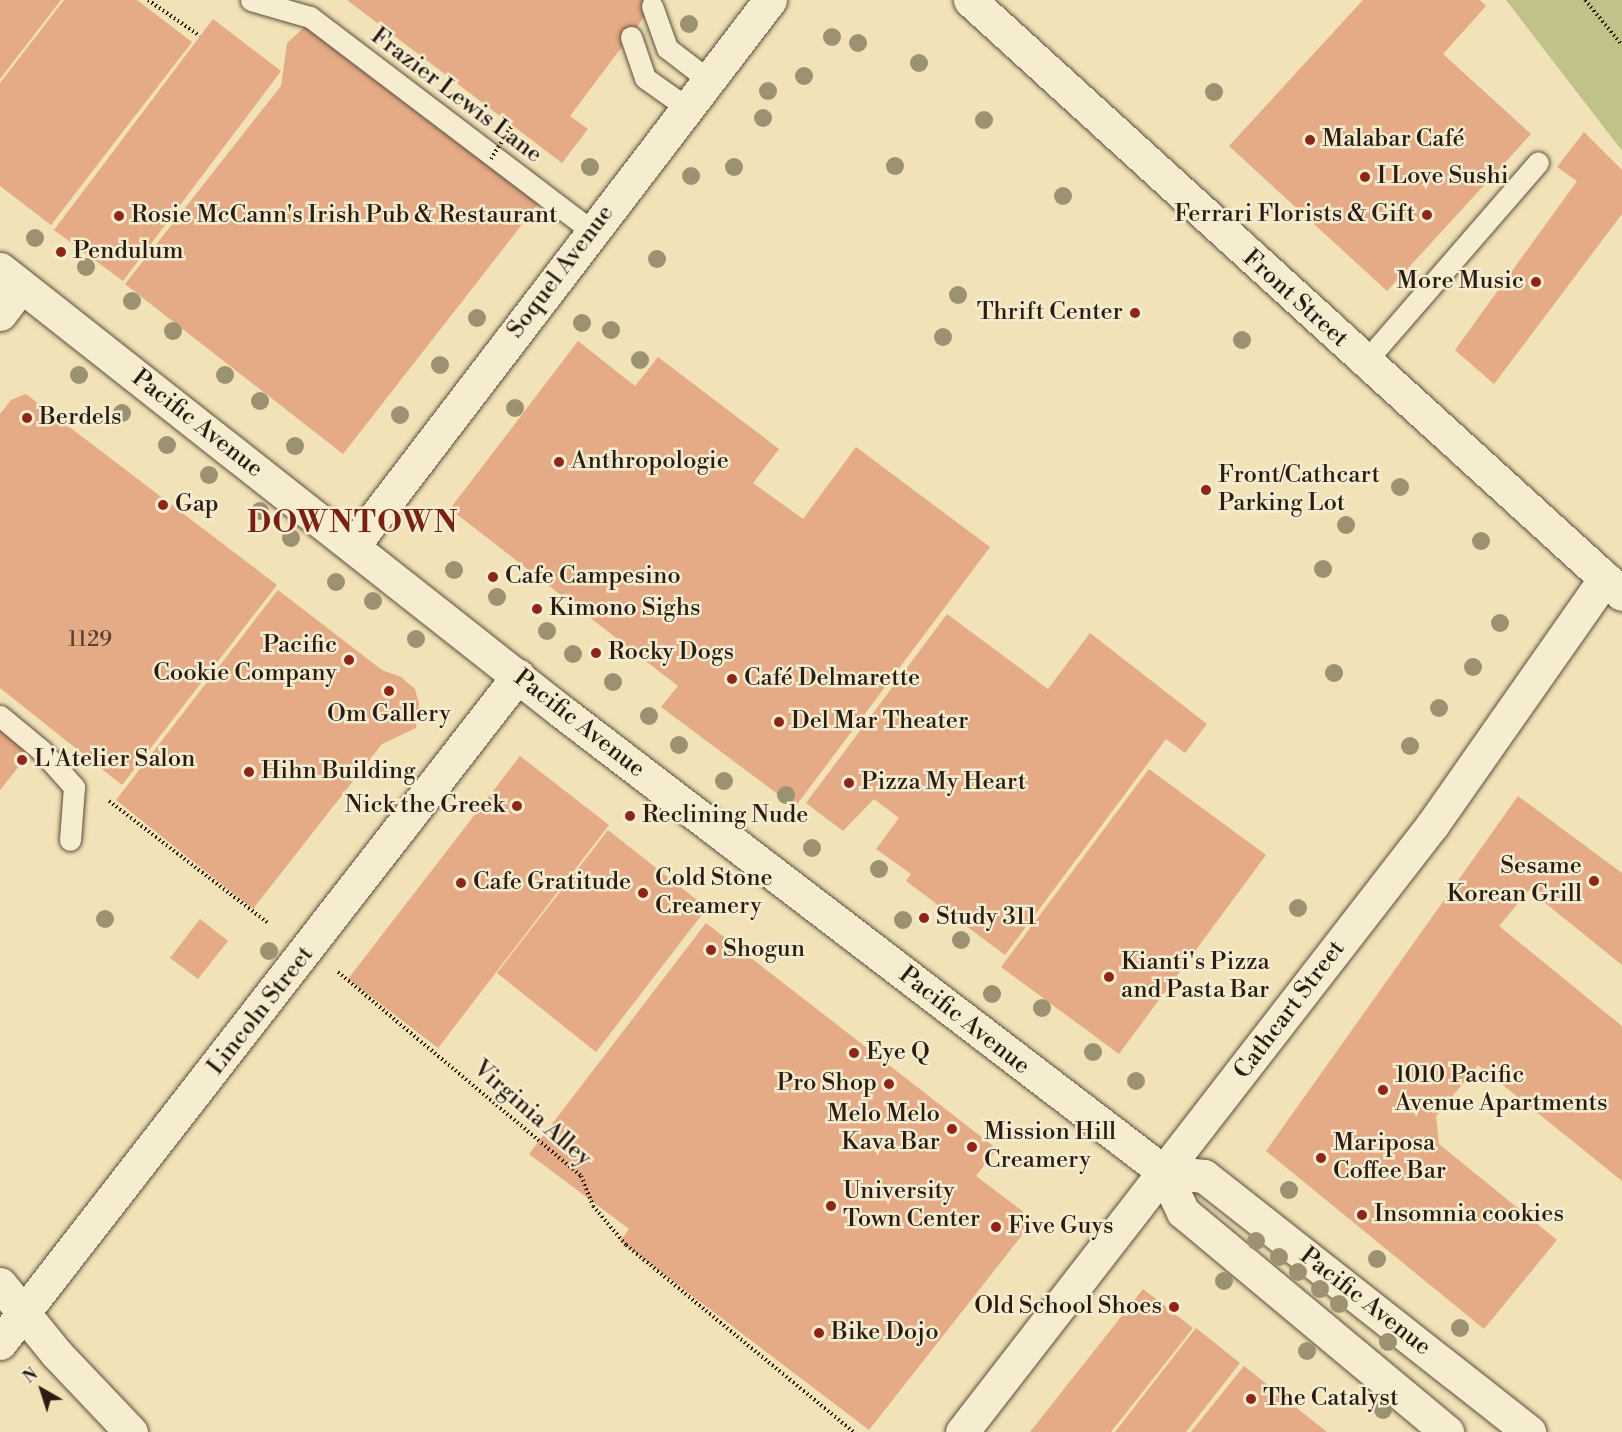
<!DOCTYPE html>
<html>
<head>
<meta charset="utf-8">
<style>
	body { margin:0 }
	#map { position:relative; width:1622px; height:1432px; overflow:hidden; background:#f1e2b7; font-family:"Libre Bodoni",serif }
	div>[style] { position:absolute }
	.green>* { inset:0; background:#c0c28a }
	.building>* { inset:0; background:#e5aa86 }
	.path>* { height:4px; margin-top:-2px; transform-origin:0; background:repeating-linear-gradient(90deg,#2a1c13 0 1.5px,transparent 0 4.5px) }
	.roads { filter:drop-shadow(0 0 2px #5c4e3c) drop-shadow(0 0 2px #5c4e3c) }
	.service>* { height:21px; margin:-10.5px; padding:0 10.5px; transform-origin:10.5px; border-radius:10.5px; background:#f6ecd0 }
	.tertiary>* { height:33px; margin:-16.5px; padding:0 16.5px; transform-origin:16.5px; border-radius:16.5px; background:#f6ecd0 }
	.secondary>* { height:33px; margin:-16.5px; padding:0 16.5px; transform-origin:16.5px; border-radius:16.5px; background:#f6ecd0 }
	.path-bridge>* { height:4px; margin-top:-2px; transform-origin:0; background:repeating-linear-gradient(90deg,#2a1c13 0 1.5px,transparent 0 4.5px) }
	.trees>* { width:18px; height:18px; margin:-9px; border-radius:50%; background:#9c9171 }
	.dots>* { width:16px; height:16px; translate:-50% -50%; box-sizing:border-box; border:3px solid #f6ecd0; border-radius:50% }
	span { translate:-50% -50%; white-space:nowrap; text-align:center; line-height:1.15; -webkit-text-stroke:5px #f6ecd0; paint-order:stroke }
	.number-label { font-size:21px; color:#594030 }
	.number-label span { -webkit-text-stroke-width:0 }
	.street-label { font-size:24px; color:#2a1c13 }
	.poi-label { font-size:24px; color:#2a1c13 }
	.left { translate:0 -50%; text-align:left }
	.right { translate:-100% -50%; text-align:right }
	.district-label { font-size:30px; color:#7a1f14; font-weight:700; letter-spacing:1.5px }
	.north { position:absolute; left:12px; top:1360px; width:60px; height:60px; -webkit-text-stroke:4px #f6ecd0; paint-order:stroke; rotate:321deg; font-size:16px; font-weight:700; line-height:24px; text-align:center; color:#2a1c13 }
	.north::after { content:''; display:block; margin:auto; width:21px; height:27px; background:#2a1c13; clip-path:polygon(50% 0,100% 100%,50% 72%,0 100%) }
</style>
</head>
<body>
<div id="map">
	<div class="green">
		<div style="clip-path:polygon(1506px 0,1622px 0,1622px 150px,1616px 143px)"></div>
	</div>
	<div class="building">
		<div style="clip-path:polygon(0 0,61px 0,0 79px)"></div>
		<div style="clip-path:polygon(64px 0,137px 0,192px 42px,51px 225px,0 186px,0 83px)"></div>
		<div style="clip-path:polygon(347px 0,657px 0,570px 116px,588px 129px,562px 163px)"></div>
		<div style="clip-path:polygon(1363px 0,1480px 0,1486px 6px,1443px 54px,1531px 134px,1387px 291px,1229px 146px)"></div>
		<div style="clip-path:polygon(213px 19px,281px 71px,123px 281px,54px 230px)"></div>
		<div style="clip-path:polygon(310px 22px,542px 199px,343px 454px,125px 284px,281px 86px,287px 43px)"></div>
		<div style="clip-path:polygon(1584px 132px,1622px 170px,1622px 214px,1494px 384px,1455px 350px,1577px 181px,1557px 167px)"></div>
		<div style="clip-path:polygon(578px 341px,635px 386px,658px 357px,779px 449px,753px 483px,803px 519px,856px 447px,990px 547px,795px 807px,661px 707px,678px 686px,450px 509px)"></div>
		<div style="clip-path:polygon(26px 394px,277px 585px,122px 785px,0 688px,0 414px,11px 400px)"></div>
		<div style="clip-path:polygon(278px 590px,382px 670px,401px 677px,415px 689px,419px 704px,416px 728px,382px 744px,253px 909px,116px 800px)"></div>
		<div style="clip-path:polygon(947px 614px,1048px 689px,1090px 633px,1207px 724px,1185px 753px,1166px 739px,1005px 955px,906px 881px,911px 874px,876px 849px,899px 818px,874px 799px,843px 831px,806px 803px)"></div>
		<div style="clip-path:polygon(0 723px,24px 741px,25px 759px,0 790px)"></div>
		<div style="clip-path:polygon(520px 756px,609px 825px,438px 1048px,348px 979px)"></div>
		<div style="clip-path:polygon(1149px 769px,1266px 855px,1119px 1054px,1001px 967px)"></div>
		<div style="clip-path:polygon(1518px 796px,1622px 873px,1622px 965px,1529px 890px,1499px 926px,1622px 1026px,1622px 1181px,1478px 1065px,1436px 1116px,1439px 1144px,1557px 1240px,1484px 1329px,1266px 1151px)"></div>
		<div style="clip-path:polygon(608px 830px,707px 908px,596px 1052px,497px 973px)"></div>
		<div style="clip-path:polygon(200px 919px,228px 941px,198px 979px,170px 958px)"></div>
		<div style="clip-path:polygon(706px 923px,997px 1149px,976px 1176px,1034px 1220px,869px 1430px,620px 1241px,629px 1229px,529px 1154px)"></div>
		<div style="clip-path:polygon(1143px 1289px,1193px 1328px,1111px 1432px,1030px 1432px)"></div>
		<div style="clip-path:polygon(1196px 1328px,1240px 1363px,1186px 1432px,1115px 1432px)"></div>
		<div style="clip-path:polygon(1244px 1366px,1327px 1432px,1191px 1432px)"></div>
	</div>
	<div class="path">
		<div style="left:148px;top:0;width:63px;rotate:34.7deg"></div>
		<div style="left:1585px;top:0;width:58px;rotate:50.6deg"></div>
		<div style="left:109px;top:801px;width:200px;rotate:37.5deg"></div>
		<div style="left:338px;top:972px;width:317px;rotate:40deg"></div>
		<div style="left:581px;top:1176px;width:32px;rotate:68deg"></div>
		<div style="left:593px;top:1206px;width:51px;rotate:49.8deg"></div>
		<div style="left:626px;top:1245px;width:295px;rotate:39.4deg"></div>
	</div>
	<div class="roads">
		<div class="service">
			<div style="left:251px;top:0;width:61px;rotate:16.1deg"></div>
			<div style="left:310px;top:17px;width:354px;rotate:37.2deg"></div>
			<div style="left:652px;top:6px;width:45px;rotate:70.3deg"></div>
			<div style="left:667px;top:48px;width:49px;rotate:37.6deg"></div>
			<div style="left:631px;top:37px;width:43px;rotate:71.1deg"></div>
			<div style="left:645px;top:78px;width:50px;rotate:35.3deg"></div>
			<div style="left:1365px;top:362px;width:264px;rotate:-49.1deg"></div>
			<div style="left:0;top:716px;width:53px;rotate:39.7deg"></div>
			<div style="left:41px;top:750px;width:50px;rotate:48.3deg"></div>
			<div style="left:74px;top:787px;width:53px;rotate:94.3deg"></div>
		</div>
		<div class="tertiary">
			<div style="left:0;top:269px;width:714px;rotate:38.23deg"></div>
			<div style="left:561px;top:711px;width:759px;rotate:37.4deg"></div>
			<div style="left:1164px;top:1172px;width:44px;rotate:64.6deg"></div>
			<div style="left:1183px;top:1212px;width:344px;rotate:39.8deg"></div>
			<div style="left:0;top:314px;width:35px;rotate:-53deg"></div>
			<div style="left:353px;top:546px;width:687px;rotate:-52.63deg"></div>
			<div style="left:1164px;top:1172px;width:40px;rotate:5.7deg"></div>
			<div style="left:1204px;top:1176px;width:414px;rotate:38.2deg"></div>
			<div style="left:0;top:1284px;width:89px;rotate:50.9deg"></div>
			<div style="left:56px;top:1353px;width:109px;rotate:46.5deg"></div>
			<div style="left:0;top:1343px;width:845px;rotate:-52.17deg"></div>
			<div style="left:962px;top:1432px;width:769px;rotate:-52.24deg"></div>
			<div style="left:1433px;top:824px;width:300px;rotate:-55deg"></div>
		</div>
		<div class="secondary">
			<div style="left:970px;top:0;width:882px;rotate:42.33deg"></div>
		</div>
	</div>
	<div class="path-bridge">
		<div style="left:491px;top:159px;width:39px;rotate:-58deg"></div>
	</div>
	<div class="trees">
		<div style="left:689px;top:24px"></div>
		<div style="left:832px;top:37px"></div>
		<div style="left:858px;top:43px"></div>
		<div style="left:919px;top:63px"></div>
		<div style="left:804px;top:76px"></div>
		<div style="left:768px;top:91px"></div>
		<div style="left:1214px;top:92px"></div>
		<div style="left:763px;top:118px"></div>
		<div style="left:984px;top:120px"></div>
		<div style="left:895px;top:166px"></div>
		<div style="left:590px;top:167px"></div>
		<div style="left:734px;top:167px"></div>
		<div style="left:691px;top:176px"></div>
		<div style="left:1063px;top:196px"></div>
		<div style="left:35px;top:238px"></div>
		<div style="left:657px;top:259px"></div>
		<div style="left:86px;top:267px"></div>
		<div style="left:958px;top:295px"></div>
		<div style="left:132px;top:301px"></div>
		<div style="left:477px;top:318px"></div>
		<div style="left:582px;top:323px"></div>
		<div style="left:611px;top:330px"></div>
		<div style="left:173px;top:331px"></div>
		<div style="left:943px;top:337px"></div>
		<div style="left:1242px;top:340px"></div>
		<div style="left:640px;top:360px"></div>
		<div style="left:440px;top:365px"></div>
		<div style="left:79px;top:375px"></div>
		<div style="left:225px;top:375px"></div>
		<div style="left:260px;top:401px"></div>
		<div style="left:515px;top:408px"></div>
		<div style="left:122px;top:413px"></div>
		<div style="left:400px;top:415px"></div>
		<div style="left:167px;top:445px"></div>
		<div style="left:295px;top:446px"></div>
		<div style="left:209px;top:475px"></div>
		<div style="left:1400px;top:487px"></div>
		<div style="left:260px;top:511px"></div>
		<div style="left:1346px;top:525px"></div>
		<div style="left:291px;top:538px"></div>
		<div style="left:1481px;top:541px"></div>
		<div style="left:1323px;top:569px"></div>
		<div style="left:454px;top:570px"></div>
		<div style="left:336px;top:582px"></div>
		<div style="left:497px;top:597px"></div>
		<div style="left:373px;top:601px"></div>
		<div style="left:1500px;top:623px"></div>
		<div style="left:547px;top:631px"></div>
		<div style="left:416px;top:639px"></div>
		<div style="left:573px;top:654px"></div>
		<div style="left:1473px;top:667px"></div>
		<div style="left:1334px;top:673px"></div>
		<div style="left:613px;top:682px"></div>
		<div style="left:1439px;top:708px"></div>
		<div style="left:649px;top:716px"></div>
		<div style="left:679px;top:745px"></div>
		<div style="left:1410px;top:746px"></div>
		<div style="left:724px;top:781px"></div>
		<div style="left:786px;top:795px"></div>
		<div style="left:812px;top:848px"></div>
		<div style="left:879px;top:869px"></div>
		<div style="left:1298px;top:908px"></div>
		<div style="left:105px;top:919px"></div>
		<div style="left:903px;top:920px"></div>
		<div style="left:961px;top:940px"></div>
		<div style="left:269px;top:951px"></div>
		<div style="left:992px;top:994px"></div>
		<div style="left:1042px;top:1008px"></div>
		<div style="left:1093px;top:1052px"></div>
		<div style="left:1136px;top:1081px"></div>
		<div style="left:1289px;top:1190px"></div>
		<div style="left:1256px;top:1241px"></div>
		<div style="left:1279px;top:1257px"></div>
		<div style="left:1377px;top:1259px"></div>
		<div style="left:1298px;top:1272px"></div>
		<div style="left:1224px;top:1281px"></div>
		<div style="left:1320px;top:1289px"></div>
		<div style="left:1339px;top:1304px"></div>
		<div style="left:1460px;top:1328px"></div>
		<div style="left:1388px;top:1342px"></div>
		<div style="left:1307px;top:1351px"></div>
		<div style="left:1383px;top:1410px"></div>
	</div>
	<div class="dots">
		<div style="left:1310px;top:140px;background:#8f2418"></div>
		<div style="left:1365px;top:177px;background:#8f2418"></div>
		<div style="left:1427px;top:215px;background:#8f2418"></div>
		<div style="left:119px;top:216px;background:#8f2418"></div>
		<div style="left:61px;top:252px;background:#8f2418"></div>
		<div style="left:1536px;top:282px;background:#8f2418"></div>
		<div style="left:1135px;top:313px;background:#8f2418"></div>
		<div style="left:27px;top:418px;background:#8f2418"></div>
		<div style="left:559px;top:462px;background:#8f2418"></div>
		<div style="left:1206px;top:490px;background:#8f2418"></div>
		<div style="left:163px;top:505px;background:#8f2418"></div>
		<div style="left:493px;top:577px;background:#8f2418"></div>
		<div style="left:537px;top:609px;background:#8f2418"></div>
		<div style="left:596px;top:653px;background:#8f2418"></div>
		<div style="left:349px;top:660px;background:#8f2418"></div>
		<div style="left:732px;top:679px;background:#8f2418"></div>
		<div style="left:389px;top:691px;background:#8f2418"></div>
		<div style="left:779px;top:722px;background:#8f2418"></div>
		<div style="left:22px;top:760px;background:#8f2418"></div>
		<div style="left:249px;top:772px;background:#8f2418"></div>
		<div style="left:849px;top:783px;background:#8f2418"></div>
		<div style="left:517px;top:806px;background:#8f2418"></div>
		<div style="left:630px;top:816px;background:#8f2418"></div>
		<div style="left:1594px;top:881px;background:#8f2418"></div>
		<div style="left:461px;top:883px;background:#8f2418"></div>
		<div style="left:643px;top:893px;background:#8f2418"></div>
		<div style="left:924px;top:918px;background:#8f2418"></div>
		<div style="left:711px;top:950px;background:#8f2418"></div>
		<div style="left:1109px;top:977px;background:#8f2418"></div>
		<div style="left:854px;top:1053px;background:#8f2418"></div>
		<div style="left:889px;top:1084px;background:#8f2418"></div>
		<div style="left:1383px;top:1090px;background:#8f2418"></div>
		<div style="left:952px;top:1129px;background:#8f2418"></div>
		<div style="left:972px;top:1147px;background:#8f2418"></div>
		<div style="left:1321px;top:1158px;background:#8f2418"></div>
		<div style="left:831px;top:1206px;background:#8f2418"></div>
		<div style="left:1362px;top:1215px;background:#8f2418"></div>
		<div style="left:996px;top:1227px;background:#8f2418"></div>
		<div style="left:1174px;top:1307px;background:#8f2418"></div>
		<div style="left:819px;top:1333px;background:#8f2418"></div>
		<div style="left:1251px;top:1399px;background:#8f2418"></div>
	</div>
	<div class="number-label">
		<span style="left:90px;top:640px">1129</span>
	</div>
	<div class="street-label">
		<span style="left:456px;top:96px;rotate:37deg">Frazier Lewis Lane</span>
		<span style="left:561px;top:272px;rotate:-53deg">Soquel Avenue</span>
		<span style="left:1295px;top:299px;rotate:42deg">Front Street</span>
		<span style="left:197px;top:424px;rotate:38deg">Pacific Avenue</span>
		<span style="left:579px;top:724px;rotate:38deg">Pacific Avenue</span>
		<span style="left:1290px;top:1010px;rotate:-53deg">Cathcart Street</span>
		<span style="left:261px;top:1011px;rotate:-52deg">Lincoln Street</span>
		<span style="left:964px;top:1021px;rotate:38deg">Pacific Avenue</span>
		<span style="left:532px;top:1114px;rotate:41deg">Virginia Alley</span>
		<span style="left:1365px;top:1302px;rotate:38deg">Pacific Avenue</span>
	</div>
	<div class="poi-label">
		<span class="left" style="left:1322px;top:140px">Malabar Café</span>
		<span class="left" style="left:1377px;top:177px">I Love Sushi</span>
		<span class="right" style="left:1415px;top:215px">Ferrari Florists &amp; Gift</span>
		<span class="left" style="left:131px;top:216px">Rosie McCann's Irish Pub &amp; Restaurant</span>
		<span class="left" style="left:73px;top:252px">Pendulum</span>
		<span class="right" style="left:1524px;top:282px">More Music</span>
		<span class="right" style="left:1123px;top:313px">Thrift Center</span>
		<span class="left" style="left:39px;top:418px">Berdels</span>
		<span class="left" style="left:571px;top:462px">Anthropologie</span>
		<span class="left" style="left:1218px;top:490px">Front/Cathcart<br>Parking Lot</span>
		<span class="left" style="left:175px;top:505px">Gap</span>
		<span class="left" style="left:505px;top:577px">Cafe Campesino</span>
		<span class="left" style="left:549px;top:609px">Kimono Sighs</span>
		<span class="right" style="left:337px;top:660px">Pacific<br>Cookie Company</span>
		<span class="left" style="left:608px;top:653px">Rocky Dogs</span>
		<span class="left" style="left:744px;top:679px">Café Delmarette</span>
		<span style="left:389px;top:715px">Om Gallery</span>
		<span class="left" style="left:791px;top:722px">Del Mar Theater</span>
		<span class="left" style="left:34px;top:760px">L'Atelier Salon</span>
		<span class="left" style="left:261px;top:772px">Hihn Building</span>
		<span class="left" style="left:861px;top:783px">Pizza My Heart</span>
		<span class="right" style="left:505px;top:806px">Nick the Greek</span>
		<span class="left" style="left:642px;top:816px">Reclining Nude</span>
		<span class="right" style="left:1582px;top:881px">Sesame<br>Korean Grill</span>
		<span class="left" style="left:655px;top:893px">Cold Stone<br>Creamery</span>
		<span class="left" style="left:473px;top:883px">Cafe Gratitude</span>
		<span class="left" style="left:936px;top:918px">Study 311</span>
		<span class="left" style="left:723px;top:950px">Shogun</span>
		<span class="left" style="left:1121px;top:977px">Kianti's Pizza<br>and Pasta Bar</span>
		<span class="left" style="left:866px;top:1053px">Eye Q</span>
		<span class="left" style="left:1395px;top:1090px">1010 Pacific<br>Avenue Apartments</span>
		<span class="right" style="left:877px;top:1084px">Pro Shop</span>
		<span class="right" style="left:940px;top:1129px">Melo Melo<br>Kava Bar</span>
		<span class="left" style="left:984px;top:1147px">Mission Hill<br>Creamery</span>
		<span class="left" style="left:1333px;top:1158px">Mariposa<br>Coffee Bar</span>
		<span class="left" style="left:843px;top:1206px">University<br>Town Center</span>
		<span class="left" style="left:1374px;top:1215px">Insomnia cookies</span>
		<span class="left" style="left:1008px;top:1227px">Five Guys</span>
		<span class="right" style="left:1162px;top:1307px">Old School Shoes</span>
		<span class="left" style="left:831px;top:1333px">Bike Dojo</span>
		<span class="left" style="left:1263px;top:1399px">The Catalyst</span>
	</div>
	<div class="district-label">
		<span style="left:353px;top:523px">DOWNTOWN</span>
	</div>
	<div class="north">N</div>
</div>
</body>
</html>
